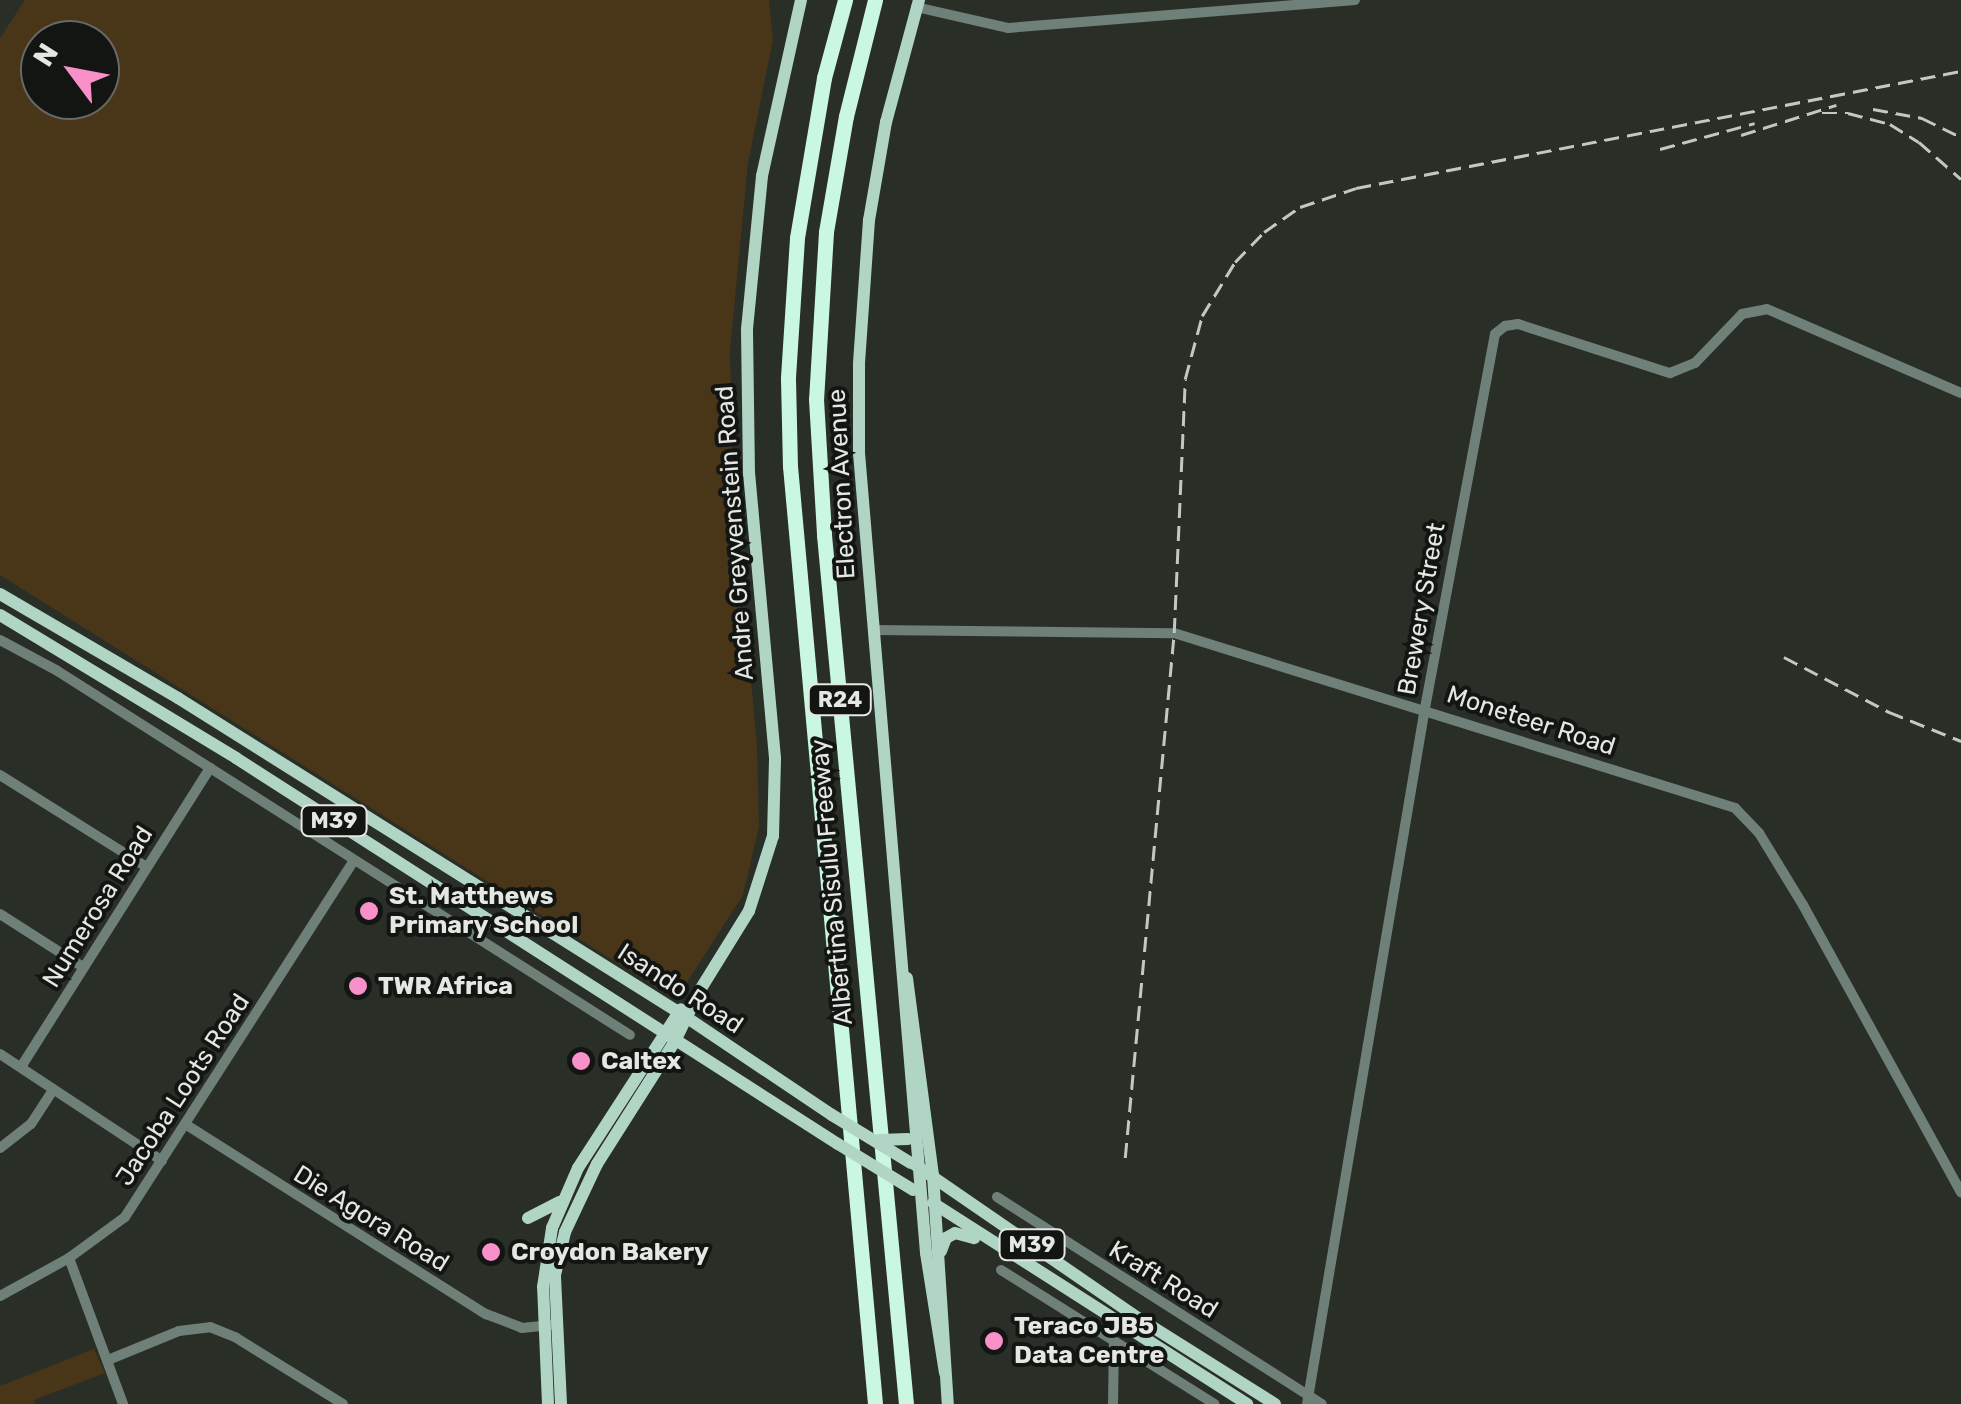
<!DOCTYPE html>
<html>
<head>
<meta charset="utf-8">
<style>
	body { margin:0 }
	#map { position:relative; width:1961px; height:1404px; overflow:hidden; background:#292e27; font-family:Rubik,sans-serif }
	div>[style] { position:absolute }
	.green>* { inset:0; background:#493518 }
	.minor>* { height:10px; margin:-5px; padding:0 5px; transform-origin:5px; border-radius:5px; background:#6e8078 }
	.major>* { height:12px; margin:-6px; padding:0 6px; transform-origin:6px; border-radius:6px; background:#b0d5c4 }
	.highway>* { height:15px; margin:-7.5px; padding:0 7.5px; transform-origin:7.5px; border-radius:7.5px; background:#caf7e2 }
	.rail>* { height:2.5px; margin-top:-1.25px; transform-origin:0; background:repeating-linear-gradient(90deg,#c4c7c2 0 15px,transparent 0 23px) }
	.major-bridge>* { height:12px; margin:-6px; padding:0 6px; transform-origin:6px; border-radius:6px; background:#b0d5c4 }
	.dots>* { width:28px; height:28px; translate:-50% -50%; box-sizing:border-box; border:5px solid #131512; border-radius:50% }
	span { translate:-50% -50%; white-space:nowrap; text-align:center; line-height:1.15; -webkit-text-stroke:8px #131512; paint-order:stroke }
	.shield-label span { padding:2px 8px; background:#131512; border:2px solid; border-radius:8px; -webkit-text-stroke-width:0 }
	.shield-label { font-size:22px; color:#e5e7e3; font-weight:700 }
	.street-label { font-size:25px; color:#e5e7e3 }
	.poi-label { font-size:25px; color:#e5e7e3; font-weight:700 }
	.left { translate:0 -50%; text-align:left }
	.north { position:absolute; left:20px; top:20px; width:100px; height:100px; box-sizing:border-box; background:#131512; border:2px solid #676966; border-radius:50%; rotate:302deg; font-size:28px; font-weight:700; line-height:40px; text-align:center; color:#e5e7e3 }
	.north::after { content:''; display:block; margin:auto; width:35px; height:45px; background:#f990ca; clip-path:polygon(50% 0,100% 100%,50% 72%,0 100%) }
</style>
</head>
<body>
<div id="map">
	<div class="green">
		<div style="clip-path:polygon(evenodd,25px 0,769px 0,773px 40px,748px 163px,730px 351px,733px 486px,757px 745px,759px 827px,743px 895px,684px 987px,662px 991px,0 575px,0 38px,25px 0,100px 40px,100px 100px,40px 100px,40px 40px,100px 40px)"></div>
		<div style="clip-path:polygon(94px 1349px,105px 1373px,34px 1400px,35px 1404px,0 1404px,0 1386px)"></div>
	</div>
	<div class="minor">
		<div style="left:916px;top:7px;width:94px;rotate:12.9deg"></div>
		<div style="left:1008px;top:28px;width:348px;rotate:-4.6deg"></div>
		<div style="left:874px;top:630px;width:300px;rotate:0.6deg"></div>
		<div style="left:1174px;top:633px;width:588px;rotate:17.32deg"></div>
		<div style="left:1735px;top:808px;width:35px;rotate:46deg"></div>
		<div style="left:1759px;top:833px;width:84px;rotate:58.6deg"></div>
		<div style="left:1803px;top:905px;width:328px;rotate:61.2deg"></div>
		<div style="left:0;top:640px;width:64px;rotate:28.2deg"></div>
		<div style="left:56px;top:670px;width:680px;rotate:32.45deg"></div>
		<div style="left:0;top:775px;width:171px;rotate:32.1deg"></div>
		<div style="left:0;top:914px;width:98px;rotate:32.6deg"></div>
		<div style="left:0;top:1054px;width:194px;rotate:33.4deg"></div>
		<div style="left:21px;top:1067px;width:354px;rotate:-57.7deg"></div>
		<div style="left:185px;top:1124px;width:356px;rotate:32.3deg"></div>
		<div style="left:486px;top:1314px;width:39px;rotate:21deg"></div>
		<div style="left:522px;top:1328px;width:29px;rotate:-6deg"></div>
		<div style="left:0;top:1148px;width:39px;rotate:-38deg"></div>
		<div style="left:31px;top:1124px;width:40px;rotate:-57.1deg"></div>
		<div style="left:997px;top:1197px;width:385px;rotate:32.5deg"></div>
		<div style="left:69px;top:1258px;width:156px;rotate:69.7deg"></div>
		<div style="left:1001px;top:1270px;width:252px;rotate:32.1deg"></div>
		<div style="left:0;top:1296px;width:79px;rotate:-28.8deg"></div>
		<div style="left:69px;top:1258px;width:69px;rotate:-36.2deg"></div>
		<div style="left:125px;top:1217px;width:424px;rotate:-57.3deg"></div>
		<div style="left:108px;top:1360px;width:77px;rotate:-22.2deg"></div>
		<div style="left:179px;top:1331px;width:31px;rotate:-7deg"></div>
		<div style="left:210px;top:1327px;width:27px;rotate:22deg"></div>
		<div style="left:235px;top:1337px;width:127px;rotate:31.8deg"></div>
		<div style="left:1113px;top:1404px;width:62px;rotate:-89.1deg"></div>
		<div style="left:1307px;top:1404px;width:706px;rotate:-80.38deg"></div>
		<div style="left:1425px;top:708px;width:380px;rotate:-79.4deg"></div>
		<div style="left:1495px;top:334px;width:13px;rotate:-39deg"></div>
		<div style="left:1505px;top:326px;width:13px;rotate:-9deg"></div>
		<div style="left:1518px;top:324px;width:160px;rotate:17.9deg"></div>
		<div style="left:1670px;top:373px;width:27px;rotate:-22deg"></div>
		<div style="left:1695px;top:363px;width:68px;rotate:-46.2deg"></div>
		<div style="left:1742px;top:314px;width:25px;rotate:-11deg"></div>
		<div style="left:1767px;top:309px;width:211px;rotate:23.4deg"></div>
	</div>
	<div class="major">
		<div style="left:919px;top:0;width:126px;rotate:105.1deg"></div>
		<div style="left:886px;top:122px;width:99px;rotate:99.8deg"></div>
		<div style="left:869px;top:220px;width:144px;rotate:94deg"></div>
		<div style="left:859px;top:364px;width:89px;rotate:90deg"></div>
		<div style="left:859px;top:453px;width:803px;rotate:85.21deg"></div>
		<div style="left:926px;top:1253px;width:121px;rotate:81deg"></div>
		<div style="left:0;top:594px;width:206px;rotate:30.3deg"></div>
		<div style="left:178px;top:698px;width:596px;rotate:32.12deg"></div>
		<div style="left:683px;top:1015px;width:179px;rotate:33.9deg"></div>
		<div style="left:0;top:615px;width:276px;rotate:31.2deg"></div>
		<div style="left:236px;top:758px;width:715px;rotate:32.67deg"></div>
		<div style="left:907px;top:978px;width:199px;rotate:82.5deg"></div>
		<div style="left:933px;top:1175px;width:229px;rotate:86.3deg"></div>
		<div style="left:914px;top:1164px;width:265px;rotate:34.5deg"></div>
		<div style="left:1132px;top:1314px;width:169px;rotate:32.2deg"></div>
		<div style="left:933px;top:1203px;width:373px;rotate:32.6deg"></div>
		<div style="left:528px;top:1218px;width:36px;rotate:-27deg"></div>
		<div style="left:941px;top:1251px;width:14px;rotate:-69deg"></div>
		<div style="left:946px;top:1238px;width:10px;rotate:-29deg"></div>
		<div style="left:955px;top:1233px;width:20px;rotate:15deg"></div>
		<div style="left:548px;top:1404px;width:117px;rotate:-92.4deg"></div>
		<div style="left:543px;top:1287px;width:60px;rotate:-81.3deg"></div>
		<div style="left:552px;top:1228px;width:65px;rotate:-66.6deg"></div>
		<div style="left:578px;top:1168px;width:189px;rotate:-57.1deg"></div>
		<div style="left:561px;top:1404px;width:129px;rotate:-92.7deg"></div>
		<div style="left:555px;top:1275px;width:44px;rotate:-76.9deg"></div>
		<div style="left:565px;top:1232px;width:75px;rotate:-64.8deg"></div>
		<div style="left:597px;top:1164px;width:146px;rotate:-57.6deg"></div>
		<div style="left:675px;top:1041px;width:57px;rotate:-63.9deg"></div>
		<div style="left:700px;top:990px;width:93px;rotate:-58.2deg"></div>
		<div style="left:749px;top:911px;width:79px;rotate:-72.3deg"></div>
		<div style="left:773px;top:836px;width:78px;rotate:-88.5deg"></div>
		<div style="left:775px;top:758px;width:285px;rotate:-95.2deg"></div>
		<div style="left:749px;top:474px;width:145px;rotate:-90.8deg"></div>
		<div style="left:747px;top:329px;width:154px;rotate:-84.4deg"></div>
		<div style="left:762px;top:176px;width:180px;rotate:-77.5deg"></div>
	</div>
	<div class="highway">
		<div style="left:845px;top:0;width:81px;rotate:105.1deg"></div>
		<div style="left:824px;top:78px;width:162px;rotate:99.6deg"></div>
		<div style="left:797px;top:238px;width:141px;rotate:93.7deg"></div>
		<div style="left:788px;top:379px;width:87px;rotate:88.7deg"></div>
		<div style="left:790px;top:466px;width:942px;rotate:84.82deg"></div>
		<div style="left:875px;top:0;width:120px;rotate:104deg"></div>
		<div style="left:846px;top:116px;width:118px;rotate:99.8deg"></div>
		<div style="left:826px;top:232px;width:167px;rotate:93.4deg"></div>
		<div style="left:816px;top:399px;width:136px;rotate:86.6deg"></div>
		<div style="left:824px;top:535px;width:873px;rotate:84.61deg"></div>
	</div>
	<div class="rail">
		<div style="left:1873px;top:109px;width:50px;rotate:10.4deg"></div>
		<div style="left:1922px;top:118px;width:43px;rotate:26deg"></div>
		<div style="left:1822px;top:113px;width:26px"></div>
		<div style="left:1848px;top:113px;width:43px;rotate:14.7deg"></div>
		<div style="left:1890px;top:124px;width:34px;rotate:32deg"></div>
		<div style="left:1919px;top:142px;width:56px;rotate:41.4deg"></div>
		<div style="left:1741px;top:135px;width:100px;rotate:-17.5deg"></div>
		<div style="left:1660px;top:149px;width:98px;rotate:-15.3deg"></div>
		<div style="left:1784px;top:657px;width:119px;rotate:27.6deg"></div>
		<div style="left:1889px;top:712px;width:78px;rotate:21.9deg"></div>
		<div style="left:1125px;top:1158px;width:527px;rotate:-84.67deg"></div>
		<div style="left:1174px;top:633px;width:254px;rotate:-87.5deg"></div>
		<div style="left:1185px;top:379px;width:65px;rotate:-74.9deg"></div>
		<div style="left:1202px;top:316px;width:63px;rotate:-58.6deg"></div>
		<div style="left:1235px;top:262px;width:42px;rotate:-46deg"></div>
		<div style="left:1264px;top:232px;width:44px;rotate:-34.8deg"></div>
		<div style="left:1300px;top:207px;width:59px;rotate:-18.7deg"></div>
		<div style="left:1356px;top:188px;width:616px;rotate:-10.95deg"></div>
	</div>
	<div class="major-bridge">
		<div style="left:832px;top:1115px;width:92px;rotate:31.3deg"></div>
		<div style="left:879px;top:1140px;width:29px;rotate:-2deg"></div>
		<div style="left:838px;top:1144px;width:88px;rotate:31.5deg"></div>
	</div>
	<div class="dots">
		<div style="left:369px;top:911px;background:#f990ca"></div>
		<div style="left:358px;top:986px;background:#f990ca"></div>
		<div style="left:581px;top:1061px;background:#f990ca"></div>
		<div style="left:491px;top:1252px;background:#f990ca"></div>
		<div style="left:994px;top:1341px;background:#f990ca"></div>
	</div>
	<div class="shield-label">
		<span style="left:840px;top:700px">R24</span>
		<span style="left:334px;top:821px">M39</span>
		<span style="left:1032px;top:1245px">M39</span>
	</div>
	<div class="street-label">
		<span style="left:842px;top:484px;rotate:-93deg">Electron Avenue</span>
		<span style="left:735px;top:533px;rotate:-94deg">Andre Greyvenstein Road</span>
		<span style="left:1422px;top:609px;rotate:-80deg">Brewery Street</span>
		<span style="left:1531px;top:721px;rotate:18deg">Moneteer Road</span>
		<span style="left:832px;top:882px;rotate:-95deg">Albertina Sisulu Freeway</span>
		<span style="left:98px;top:907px;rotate:-58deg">Numerosa Road</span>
		<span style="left:680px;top:989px;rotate:33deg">Isando Road</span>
		<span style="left:183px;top:1090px;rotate:-57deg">Jacoba Loots Road</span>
		<span style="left:371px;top:1219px;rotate:32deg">Die Agora Road</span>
		<span style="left:1163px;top:1280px;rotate:32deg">Kraft Road</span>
	</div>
	<div class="poi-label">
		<span class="left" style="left:389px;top:911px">St. Matthews<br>Primary School</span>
		<span class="left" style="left:378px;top:986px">TWR Africa</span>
		<span class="left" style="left:601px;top:1061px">Caltex</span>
		<span class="left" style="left:511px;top:1252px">Croydon Bakery</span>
		<span class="left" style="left:1014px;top:1341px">Teraco JB5<br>Data Centre</span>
	</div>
	<div class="north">N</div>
</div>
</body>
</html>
